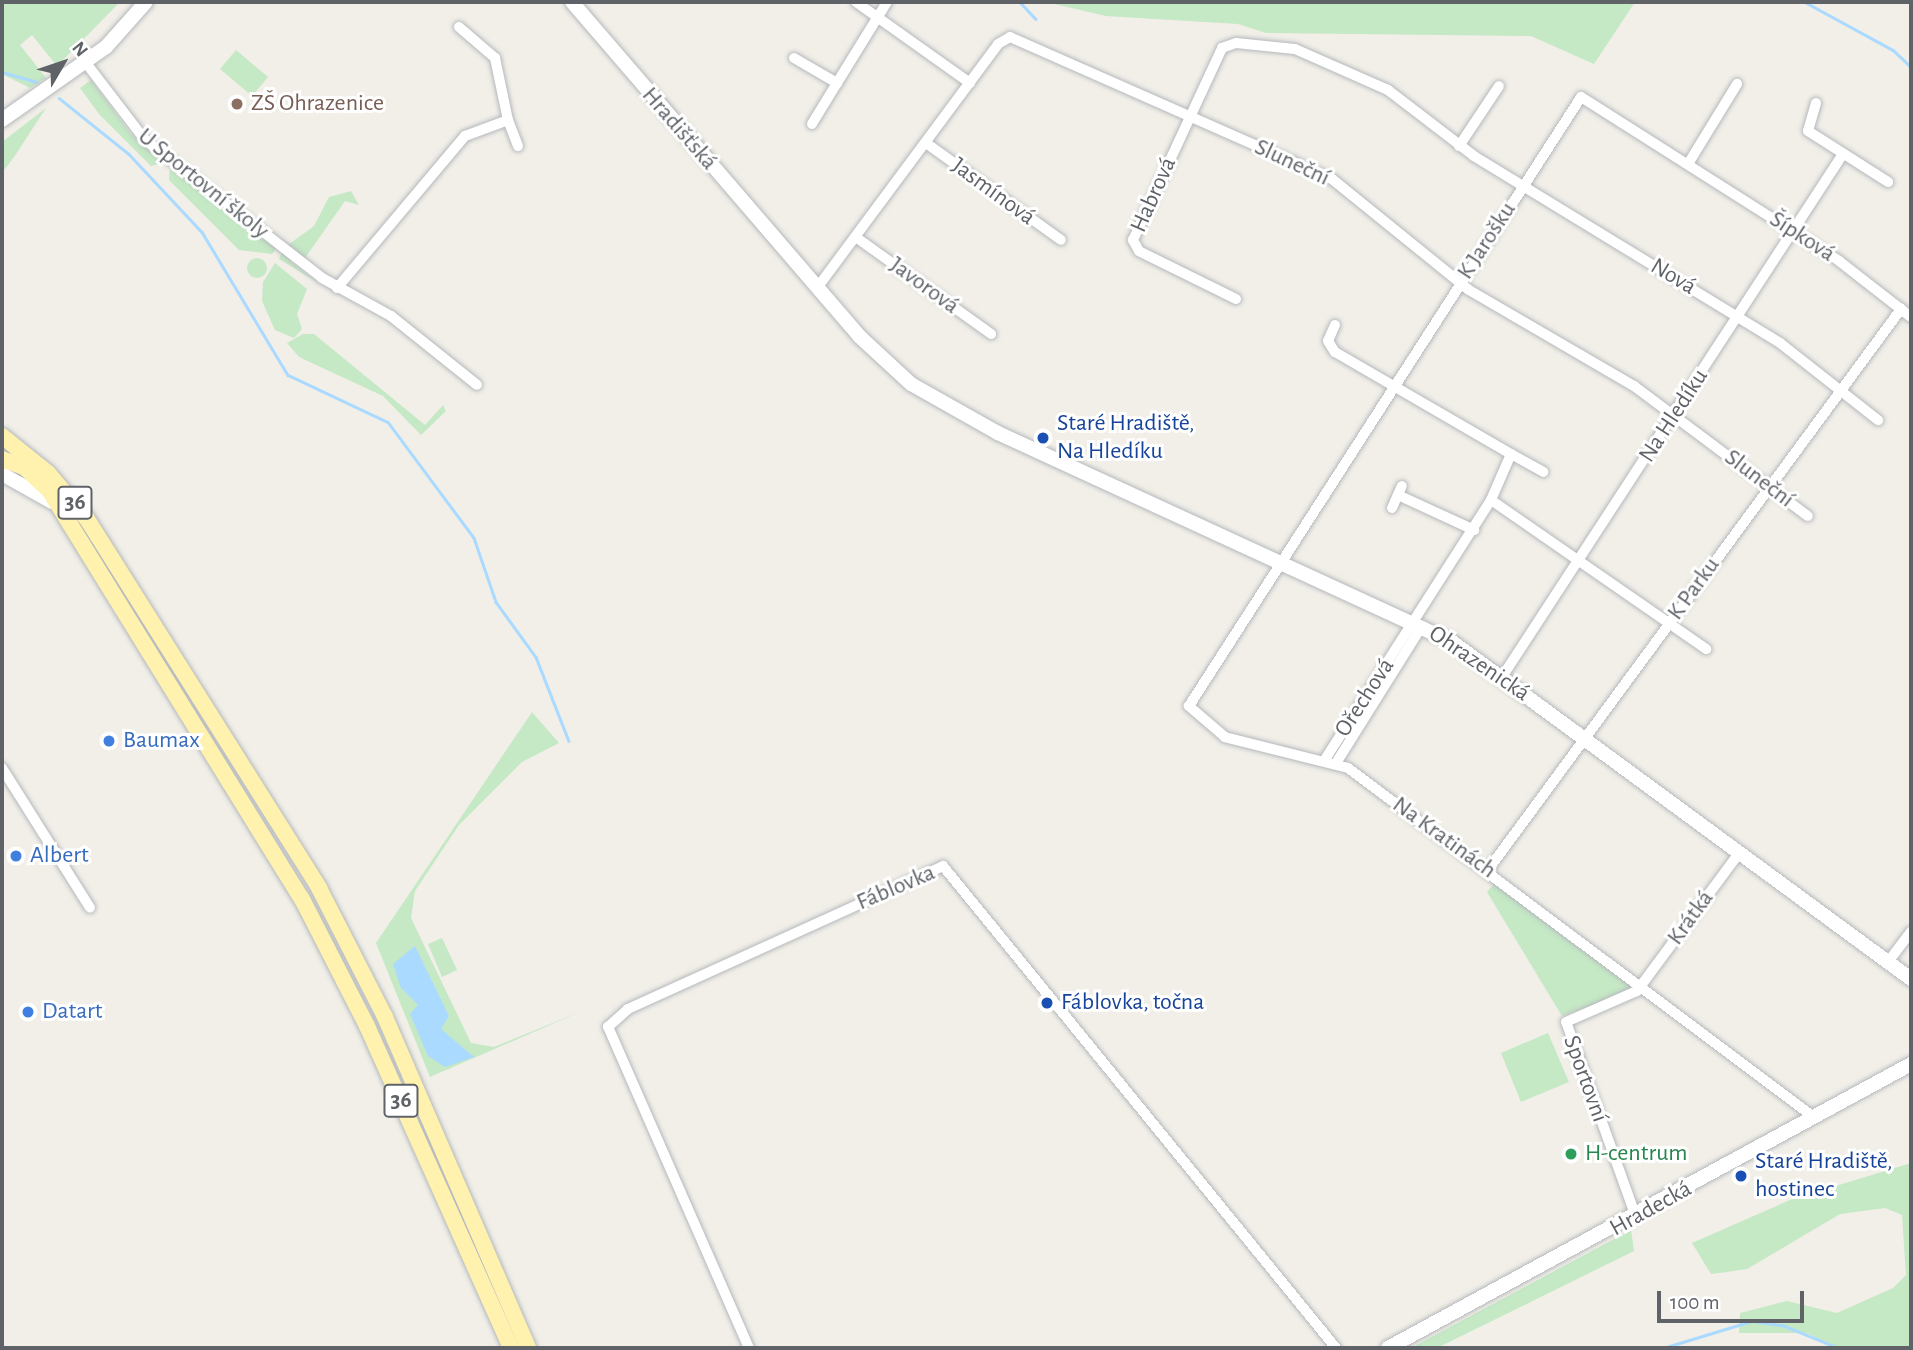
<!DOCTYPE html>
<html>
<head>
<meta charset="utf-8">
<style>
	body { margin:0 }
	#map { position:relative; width:1913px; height:1350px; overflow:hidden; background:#f1efe8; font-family:"Alegreya Sans",sans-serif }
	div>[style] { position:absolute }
	.green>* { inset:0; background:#c5e8c5 }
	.round { border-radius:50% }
	.water>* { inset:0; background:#aadaff }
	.stream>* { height:2.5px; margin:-1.25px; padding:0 1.25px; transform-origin:1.25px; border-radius:1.25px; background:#aadaff }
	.roads { filter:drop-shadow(0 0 2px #b5b8bc) drop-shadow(0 0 2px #b5b8bc) }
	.street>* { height:10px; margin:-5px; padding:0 5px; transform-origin:5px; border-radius:5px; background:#fff }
	.secondary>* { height:14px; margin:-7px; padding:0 7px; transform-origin:7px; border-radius:7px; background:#fff }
	.primary>* { height:16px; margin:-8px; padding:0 8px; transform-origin:8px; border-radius:8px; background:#fff2af }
	.dots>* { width:19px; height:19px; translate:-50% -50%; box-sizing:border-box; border:4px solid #fff; border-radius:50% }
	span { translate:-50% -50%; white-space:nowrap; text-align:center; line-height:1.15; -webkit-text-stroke:6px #fff; paint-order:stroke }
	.shield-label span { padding:2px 5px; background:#fff; border:2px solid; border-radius:5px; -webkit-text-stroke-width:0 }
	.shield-label { font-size:23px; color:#5f6368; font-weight:700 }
	.education-label { font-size:24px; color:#785e54 }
	.left { translate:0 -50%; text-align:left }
	.street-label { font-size:24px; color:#5f6368 }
	.transit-label { font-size:24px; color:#164399 }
	.shop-label { font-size:24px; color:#366cbe }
	.leisure-label { font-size:24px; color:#27864d }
	.frame { position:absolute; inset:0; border:4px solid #5f6368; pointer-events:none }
	.north { position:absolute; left:28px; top:28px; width:70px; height:70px; -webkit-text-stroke:5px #fff; paint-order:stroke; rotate:51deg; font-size:19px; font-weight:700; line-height:28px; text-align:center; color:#5f6368 }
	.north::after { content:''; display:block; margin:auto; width:24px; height:32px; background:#5f6368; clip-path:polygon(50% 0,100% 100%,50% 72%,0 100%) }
	.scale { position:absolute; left:1657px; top:1291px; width:147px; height:32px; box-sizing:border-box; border:4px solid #5f6368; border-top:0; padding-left:9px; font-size:21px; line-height:24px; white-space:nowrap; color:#5f6368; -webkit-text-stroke:5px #fff; paint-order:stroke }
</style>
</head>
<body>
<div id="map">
	<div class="green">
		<div style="clip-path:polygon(2px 2px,120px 2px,57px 66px,32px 35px,20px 45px,46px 78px,30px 88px,2px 74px)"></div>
		<div style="clip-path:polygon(1046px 2px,1635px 2px,1594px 64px,1531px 36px,1266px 33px,1238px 24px,1106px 16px)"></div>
		<div style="clip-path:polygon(236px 50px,268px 77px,252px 96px,220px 69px)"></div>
		<div style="clip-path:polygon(91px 80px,131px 134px,162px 163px,151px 166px,99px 114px,80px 88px)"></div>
		<div style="clip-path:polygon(46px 108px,14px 157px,2px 173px,2px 142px)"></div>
		<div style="clip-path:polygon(170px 167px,277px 247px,272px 254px,239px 250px,169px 180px)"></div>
		<div style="clip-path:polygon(351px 191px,359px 205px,345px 201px,305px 258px,288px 245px,314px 226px,329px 197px)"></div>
		<div style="clip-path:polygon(282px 251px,291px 262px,315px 281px,279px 259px)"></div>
		<div class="round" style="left:247px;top:258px;width:20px;height:20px"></div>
		<div style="clip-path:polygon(275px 263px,307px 289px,297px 314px,302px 329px,294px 338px,275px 330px,262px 301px,263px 282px)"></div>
		<div style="clip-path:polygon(303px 334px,314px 334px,425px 425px,443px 405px,446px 411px,421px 435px,383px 396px,299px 357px,287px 343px)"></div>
		<div style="clip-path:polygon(532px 712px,559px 743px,522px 762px,459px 825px,415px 891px,411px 918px,471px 1043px,494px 1047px,582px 1011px,430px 1077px,376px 943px)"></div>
		<div style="clip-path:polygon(1495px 883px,1636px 989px,1562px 1016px,1487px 892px)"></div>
		<div style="clip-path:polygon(442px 938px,457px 970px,442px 977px,428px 944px)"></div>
		<div style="clip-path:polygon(1548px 1033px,1569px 1082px,1521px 1102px,1501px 1053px)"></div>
		<div style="clip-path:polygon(1911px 1163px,1911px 1348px,1838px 1348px,1806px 1333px,1739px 1333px,1740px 1313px,1787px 1301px,1837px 1313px,1893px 1288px,1906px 1275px,1902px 1215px,1885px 1208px,1840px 1214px,1747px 1269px,1727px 1272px,1711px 1274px,1692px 1243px,1790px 1200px)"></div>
		<div style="clip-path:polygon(1631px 1230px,1634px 1251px,1437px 1348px,1411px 1348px)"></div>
	</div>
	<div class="water">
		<div style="clip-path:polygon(415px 946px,449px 1016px,441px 1029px,474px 1057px,445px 1067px,428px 1056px,410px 1014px,418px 1005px,401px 988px,393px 964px)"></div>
	</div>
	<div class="stream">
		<div style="left:1020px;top:2px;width:23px;rotate:47deg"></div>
		<div style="left:1805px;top:2px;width:100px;rotate:28.6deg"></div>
		<div style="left:1893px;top:50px;width:25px;rotate:43deg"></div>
		<div style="left:2px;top:72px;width:36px;rotate:16deg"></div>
		<div style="left:59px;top:98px;width:90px;rotate:38.7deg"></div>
		<div style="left:129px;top:154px;width:107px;rotate:46.9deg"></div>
		<div style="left:202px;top:232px;width:167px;rotate:59deg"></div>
		<div style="left:288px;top:375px;width:110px;rotate:25.2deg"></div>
		<div style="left:388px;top:422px;width:144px;rotate:53.4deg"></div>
		<div style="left:474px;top:538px;width:68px;rotate:71deg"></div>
		<div style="left:496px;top:602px;width:68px;rotate:54deg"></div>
		<div style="left:536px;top:657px;width:90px;rotate:68.6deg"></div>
		<div style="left:1663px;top:1348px;width:93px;rotate:-16.9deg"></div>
		<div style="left:1752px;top:1321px;width:30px;rotate:8deg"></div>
		<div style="left:1782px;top:1325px;width:61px;rotate:22deg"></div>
	</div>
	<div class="roads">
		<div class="street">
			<div style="left:856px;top:2px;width:140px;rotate:35.4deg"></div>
			<div style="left:459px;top:27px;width:48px;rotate:40.7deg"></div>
			<div style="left:495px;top:58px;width:63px;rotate:78.2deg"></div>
			<div style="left:794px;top:58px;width:50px;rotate:30.2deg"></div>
			<div style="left:837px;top:83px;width:48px;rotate:121.4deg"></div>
			<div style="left:86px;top:63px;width:97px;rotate:52.5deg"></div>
			<div style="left:145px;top:140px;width:224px;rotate:37.9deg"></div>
			<div style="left:322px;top:278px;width:79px;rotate:28.8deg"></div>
			<div style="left:391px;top:316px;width:110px;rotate:38.7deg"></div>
			<div style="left:837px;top:83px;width:95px;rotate:-58.3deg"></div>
			<div style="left:1816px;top:103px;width:29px;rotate:106deg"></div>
			<div style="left:1808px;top:131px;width:95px;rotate:32.5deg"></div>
			<div style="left:926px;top:143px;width:166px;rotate:35.7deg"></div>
			<div style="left:1459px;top:146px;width:72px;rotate:-56.3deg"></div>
			<div style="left:1688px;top:164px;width:94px;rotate:-58.5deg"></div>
			<div style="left:857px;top:238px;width:165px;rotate:35.6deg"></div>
			<div style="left:337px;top:288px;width:199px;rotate:-49.9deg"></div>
			<div style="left:465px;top:136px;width:46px;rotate:-20.4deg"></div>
			<div style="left:508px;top:120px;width:28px;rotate:69deg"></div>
			<div style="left:817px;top:288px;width:304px;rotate:-53.4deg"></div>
			<div style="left:998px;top:44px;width:14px;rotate:-30deg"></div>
			<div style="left:1010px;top:37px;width:352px;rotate:23.8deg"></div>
			<div style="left:1332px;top:179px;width:176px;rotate:39deg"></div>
			<div style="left:1469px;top:290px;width:191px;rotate:30.2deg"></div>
			<div style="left:1634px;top:386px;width:217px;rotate:36.8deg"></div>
			<div style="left:1236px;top:299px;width:108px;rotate:-153.7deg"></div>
			<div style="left:1139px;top:251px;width:13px;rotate:-119deg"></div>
			<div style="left:1133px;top:240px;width:212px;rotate:-65.1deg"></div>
			<div style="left:1222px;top:48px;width:15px;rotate:-20deg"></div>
			<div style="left:1236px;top:43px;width:59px;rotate:5.8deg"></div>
			<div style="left:1295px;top:49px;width:102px;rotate:23.8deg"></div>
			<div style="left:1388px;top:90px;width:108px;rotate:37.5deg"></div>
			<div style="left:1474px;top:156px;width:359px;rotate:31.4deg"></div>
			<div style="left:1780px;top:343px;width:125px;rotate:38.2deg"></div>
			<div style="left:1335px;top:325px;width:17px;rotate:114deg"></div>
			<div style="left:1328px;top:341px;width:13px;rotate:58deg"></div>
			<div style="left:1335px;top:352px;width:203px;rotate:30.1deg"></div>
			<div style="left:1511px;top:454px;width:50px;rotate:113.5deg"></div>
			<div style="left:1491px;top:500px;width:262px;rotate:34.7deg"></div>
			<div style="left:1511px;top:454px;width:37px;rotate:29deg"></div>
			<div style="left:1398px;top:495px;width:84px;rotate:24.7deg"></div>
			<div style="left:1392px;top:508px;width:24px;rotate:-66deg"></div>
			<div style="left:1502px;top:677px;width:624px;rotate:-56.9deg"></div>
			<div style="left:1324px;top:761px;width:310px;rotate:-57.4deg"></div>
			<div style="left:1336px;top:763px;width:162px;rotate:-57.9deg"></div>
			<div style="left:2px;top:768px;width:165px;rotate:57.8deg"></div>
			<div style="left:1488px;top:870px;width:697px;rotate:-53.64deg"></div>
			<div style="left:1888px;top:962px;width:38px;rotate:-53deg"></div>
			<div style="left:1815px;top:1118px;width:584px;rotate:-143.15deg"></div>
			<div style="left:1348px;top:768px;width:127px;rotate:-165.9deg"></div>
			<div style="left:1225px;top:737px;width:48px;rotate:-139.3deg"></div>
			<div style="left:1189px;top:706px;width:724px;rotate:-57.23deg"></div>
			<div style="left:1581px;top:97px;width:306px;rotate:32.4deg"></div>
			<div style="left:1839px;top:261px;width:91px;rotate:37.9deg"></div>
			<div style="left:1636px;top:1217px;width:207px;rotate:-109.7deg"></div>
			<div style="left:1566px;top:1022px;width:77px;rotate:-23.6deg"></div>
			<div style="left:1637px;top:991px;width:172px;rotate:-53.5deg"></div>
			<div style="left:749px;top:1348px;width:351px;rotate:-113.7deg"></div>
			<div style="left:608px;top:1027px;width:27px;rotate:-42deg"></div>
			<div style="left:628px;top:1009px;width:346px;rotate:-24.4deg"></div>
			<div style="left:943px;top:866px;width:622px;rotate:50.81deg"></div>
		</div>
		<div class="secondary">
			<div style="left:572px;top:2px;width:440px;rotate:49.3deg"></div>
			<div style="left:859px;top:336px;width:71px;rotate:42.7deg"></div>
			<div style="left:911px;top:384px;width:100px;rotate:29.4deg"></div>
			<div style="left:998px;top:433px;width:498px;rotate:24.7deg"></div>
			<div style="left:1451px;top:641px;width:571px;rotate:36.31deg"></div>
			<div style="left:2px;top:120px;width:127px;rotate:-35.1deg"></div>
			<div style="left:106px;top:47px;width:60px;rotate:-48.4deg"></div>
			<div style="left:2px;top:474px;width:57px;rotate:29.2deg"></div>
			<div style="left:1388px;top:1348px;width:595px;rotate:-28.5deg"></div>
		</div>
		<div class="primary">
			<div style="left:2px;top:436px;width:59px;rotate:38.8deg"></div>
			<div style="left:48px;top:473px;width:60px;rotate:49.7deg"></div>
			<div style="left:87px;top:519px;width:436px;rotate:57.8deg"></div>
			<div style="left:319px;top:888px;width:145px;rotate:62.9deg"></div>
			<div style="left:385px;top:1017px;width:361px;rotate:66.6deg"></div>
			<div style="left:2px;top:459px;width:23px;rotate:20deg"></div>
			<div style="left:24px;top:467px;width:34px;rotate:43deg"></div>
			<div style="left:49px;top:490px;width:481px;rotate:58.3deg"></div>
			<div style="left:302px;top:899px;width:143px;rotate:62.9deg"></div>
			<div style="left:367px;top:1026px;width:353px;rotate:65.9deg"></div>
		</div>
	</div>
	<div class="dots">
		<div style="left:237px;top:104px;background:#8d6e63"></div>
		<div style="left:1043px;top:438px;background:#1a4fb4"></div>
		<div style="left:109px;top:741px;background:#3f7fe0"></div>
		<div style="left:16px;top:856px;background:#3f7fe0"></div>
		<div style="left:1047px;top:1003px;background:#1a4fb4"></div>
		<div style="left:28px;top:1012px;background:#3f7fe0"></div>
		<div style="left:1571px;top:1154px;background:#2e9e5b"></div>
		<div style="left:1741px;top:1176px;background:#1a4fb4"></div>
	</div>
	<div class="shield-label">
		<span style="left:75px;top:503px">36</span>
		<span style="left:401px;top:1101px">36</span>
	</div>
	<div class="education-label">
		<span class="left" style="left:251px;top:104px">ZŠ Ohrazenice</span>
	</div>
	<div class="street-label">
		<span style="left:679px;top:129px;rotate:49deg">Hradišťská</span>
		<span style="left:1292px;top:163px;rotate:25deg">Sluneční</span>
		<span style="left:203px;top:184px;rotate:39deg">U Sportovní školy</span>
		<span style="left:993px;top:192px;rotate:36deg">Jasmínová</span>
		<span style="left:1154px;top:195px;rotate:-66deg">Habrová</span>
		<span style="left:1802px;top:237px;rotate:33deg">Šípková</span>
		<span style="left:1487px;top:241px;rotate:-57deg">K Jarošku</span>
		<span style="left:1673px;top:277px;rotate:31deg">Nová</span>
		<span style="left:924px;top:286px;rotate:36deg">Javorová</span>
		<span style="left:1674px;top:416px;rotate:-57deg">Na Hledíku</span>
		<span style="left:1759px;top:479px;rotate:37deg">Sluneční</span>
		<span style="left:1694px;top:589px;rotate:-54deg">K Parku</span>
		<span style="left:1479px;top:664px;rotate:34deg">Ohrazenická</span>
		<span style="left:1365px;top:698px;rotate:-57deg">Ořechová</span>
		<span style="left:1444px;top:838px;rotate:36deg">Na Kratinách</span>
		<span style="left:896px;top:888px;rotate:-23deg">Fáblovka</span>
		<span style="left:1691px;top:918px;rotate:-54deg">Krátká</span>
		<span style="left:1585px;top:1079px;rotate:70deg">Sportovní</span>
		<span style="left:1651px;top:1209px;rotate:-29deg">Hradecká</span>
	</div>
	<div class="transit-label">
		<span class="left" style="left:1057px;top:438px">Staré Hradiště,<br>Na Hledíku</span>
		<span class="left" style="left:1061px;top:1003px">Fáblovka, točna</span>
		<span class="left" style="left:1755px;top:1176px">Staré Hradiště,<br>hostinec</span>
	</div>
	<div class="shop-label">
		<span class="left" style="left:123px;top:741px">Baumax</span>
		<span class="left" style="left:30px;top:856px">Albert</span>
		<span class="left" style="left:42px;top:1012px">Datart</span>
	</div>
	<div class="leisure-label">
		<span class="left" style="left:1585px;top:1154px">H-centrum</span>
	</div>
	<div class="frame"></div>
	<div class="north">N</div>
	<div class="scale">100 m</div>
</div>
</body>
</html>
